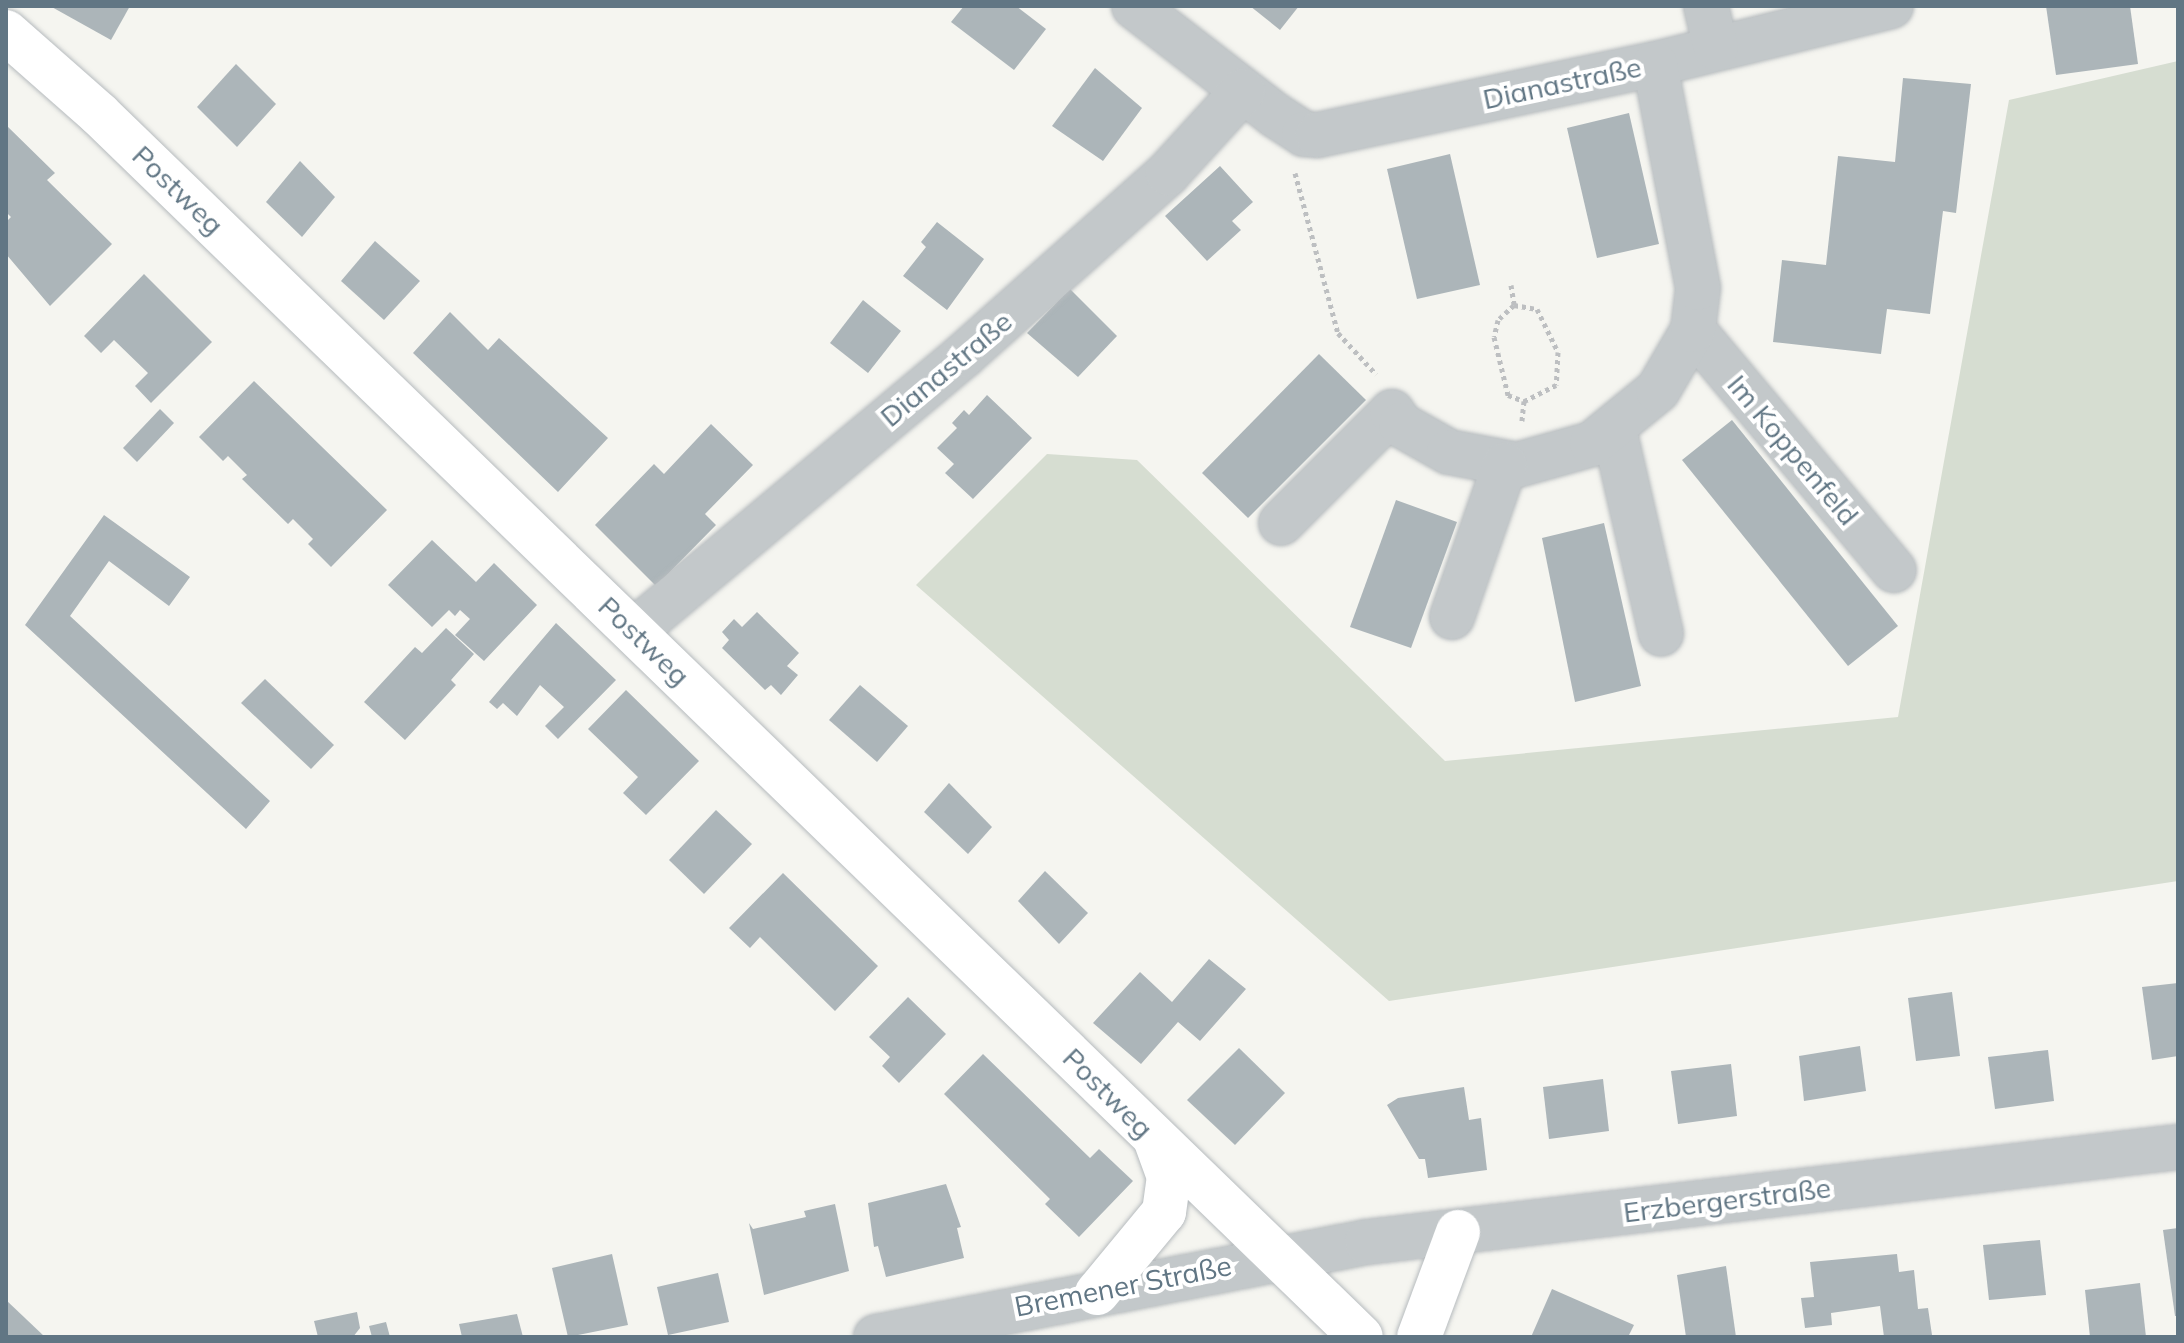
<!DOCTYPE html>
<html>
<head>
<meta charset="utf-8">
<style>
	body { margin:0 }
	#map { position:relative; width:2184px; height:1343px; overflow:hidden; background:#f5f5f0; font-family:Mulish,sans-serif }
	div>[style] { position:absolute }
	.green>* { inset:0; background:#d6ddd1 }
	.building>* { inset:0; background:#acb5b9 }
	.path>* { height:5px; margin-top:-2.5px; transform-origin:0; background:repeating-linear-gradient(90deg,#bdbfc1 0 4px,transparent 0 8px) }
	.roads { filter:drop-shadow(0 0 2px #b6bbbe) drop-shadow(0 0 2px #b6bbbe) }
	.minor>* { height:44px; margin:-22px; padding:0 22px; transform-origin:22px; border-radius:22px; background:#c3c8ca }
	.major>* { height:44px; margin:-22px; padding:0 22px; transform-origin:22px; border-radius:22px; background:#fff }
	span { translate:-50% -50%; white-space:nowrap; text-align:center; line-height:1.15; -webkit-text-stroke:8px #fff; paint-order:stroke }
	.street-label { font-size:28px; color:#617684 }
	.frame { position:absolute; inset:0; border:8px solid #617684; pointer-events:none }
</style>
</head>
<body>
<div id="map">
	<div class="green">
		<div style="clip-path:polygon(2178px 61px,2178px 881px,1389px 1001px,916px 585px,1047px 454px,1137px 460px,1445px 761px,1898px 717px,2009px 100px)"></div>
	</div>
	<div class="building">
		<div style="clip-path:polygon(50px 6px,130px 6px,111px 40px)"></div>
		<div style="clip-path:polygon(964px 6px,1016px 6px,1046px 29px,1014px 70px,951px 22px)"></div>
		<div style="clip-path:polygon(1250px 6px,1299px 6px,1280px 30px)"></div>
		<div style="clip-path:polygon(2046px 6px,2130px 6px,2138px 64px,2056px 75px)"></div>
		<div style="clip-path:polygon(236px 64px,276px 104px,237px 147px,197px 107px)"></div>
		<div style="clip-path:polygon(1095px 68px,1142px 108px,1103px 161px,1052px 126px)"></div>
		<div style="clip-path:polygon(1903px 78px,1971px 84px,1956px 213px,1943px 211px,1930px 314px,1887px 309px,1881px 354px,1773px 342px,1782px 260px,1826px 265px,1838px 156px,1895px 162px)"></div>
		<div style="clip-path:polygon(1629px 113px,1659px 244px,1597px 258px,1567px 128px)"></div>
		<div style="clip-path:polygon(6px 125px,55px 173px,47px 180px,112px 244px,50px 306px,6px 254px,6px 222px,11px 217px,6px 212px)"></div>
		<div style="clip-path:polygon(1450px 154px,1480px 285px,1417px 299px,1387px 169px)"></div>
		<div style="clip-path:polygon(300px 161px,335px 197px,302px 237px,266px 202px)"></div>
		<div style="clip-path:polygon(1220px 166px,1253px 202px,1232px 221px,1241px 230px,1207px 261px,1165px 216px)"></div>
		<div style="clip-path:polygon(937px 222px,984px 259px,947px 310px,903px 276px,926px 247px,921px 242px)"></div>
		<div style="clip-path:polygon(375px 241px,420px 281px,384px 320px,341px 281px)"></div>
		<div style="clip-path:polygon(144px 274px,212px 342px,151px 403px,135px 386px,148px 373px,114px 340px,101px 353px,84px 336px)"></div>
		<div style="clip-path:polygon(1070px 289px,1117px 336px,1078px 377px,1027px 333px)"></div>
		<div style="clip-path:polygon(863px 300px,901px 331px,868px 373px,830px 343px)"></div>
		<div style="clip-path:polygon(450px 312px,488px 350px,499px 338px,608px 438px,558px 492px,413px 353px)"></div>
		<div style="clip-path:polygon(1319px 354px,1366px 400px,1248px 518px,1202px 473px)"></div>
		<div style="clip-path:polygon(254px 381px,387px 510px,331px 567px,308px 544px,313px 539px,293px 519px,288px 524px,242px 479px,247px 475px,228px 456px,223px 461px,199px 437px)"></div>
		<div style="clip-path:polygon(987px 395px,1032px 438px,973px 499px,945px 473px,954px 464px,937px 448px,957px 428px,952px 423px,964px 410px,969px 415px)"></div>
		<div style="clip-path:polygon(160px 409px,174px 423px,137px 462px,123px 448px)"></div>
		<div style="clip-path:polygon(1732px 420px,1898px 626px,1848px 666px,1682px 460px)"></div>
		<div style="clip-path:polygon(711px 424px,753px 465px,705px 514px,716px 525px,656px 586px,595px 525px,654px 464px,664px 474px)"></div>
		<div style="clip-path:polygon(1396px 500px,1457px 522px,1411px 648px,1350px 627px)"></div>
		<div style="clip-path:polygon(104px 515px,190px 577px,169px 606px,109px 561px,70px 616px,270px 801px,246px 829px,25px 625px)"></div>
		<div style="clip-path:polygon(1604px 523px,1641px 686px,1575px 702px,1542px 538px)"></div>
		<div style="clip-path:polygon(432px 540px,476px 582px,494px 563px,537px 605px,484px 661px,455px 635px,470px 619px,460px 610px,455px 616px,449px 610px,432px 627px,388px 585px)"></div>
		<div style="clip-path:polygon(757px 612px,799px 653px,787px 666px,798px 675px,781px 695px,771px 685px,765px 690px,722px 648px,729px 640px,722px 632px,734px 619px,742px 627px)"></div>
		<div style="clip-path:polygon(556px 623px,616px 680px,558px 739px,545px 726px,564px 707px,540px 685px,517px 716px,503px 703px,497px 709px,489px 702px)"></div>
		<div style="clip-path:polygon(446px 628px,474px 654px,451px 680px,456px 685px,405px 740px,364px 702px,415px 647px,422px 653px)"></div>
		<div style="clip-path:polygon(265px 679px,334px 745px,311px 769px,241px 703px)"></div>
		<div style="clip-path:polygon(860px 685px,908px 726px,877px 762px,829px 720px)"></div>
		<div style="clip-path:polygon(626px 690px,699px 761px,646px 815px,623px 793px,638px 777px,588px 729px)"></div>
		<div style="clip-path:polygon(949px 783px,992px 827px,968px 854px,924px 812px)"></div>
		<div style="clip-path:polygon(716px 810px,752px 844px,704px 894px,669px 860px)"></div>
		<div style="clip-path:polygon(1045px 871px,1088px 913px,1059px 944px,1018px 901px)"></div>
		<div style="clip-path:polygon(783px 873px,878px 966px,835px 1011px,760px 937px,750px 948px,729px 928px)"></div>
		<div style="clip-path:polygon(1209px 959px,1246px 989px,1200px 1041px,1178px 1022px,1141px 1064px,1093px 1023px,1140px 972px,1172px 1002px)"></div>
		<div style="clip-path:polygon(2178px 983px,2178px 1056px,2152px 1060px,2142px 987px)"></div>
		<div style="clip-path:polygon(1952px 992px,1960px 1056px,1916px 1061px,1908px 998px)"></div>
		<div style="clip-path:polygon(908px 997px,946px 1034px,899px 1083px,882px 1066px,890px 1057px,869px 1037px)"></div>
		<div style="clip-path:polygon(1860px 1046px,1866px 1091px,1804px 1101px,1799px 1056px)"></div>
		<div style="clip-path:polygon(1239px 1048px,1285px 1093px,1235px 1145px,1187px 1100px)"></div>
		<div style="clip-path:polygon(2048px 1050px,2054px 1101px,1995px 1109px,1988px 1057px)"></div>
		<div style="clip-path:polygon(983px 1054px,1090px 1158px,1099px 1149px,1133px 1181px,1079px 1237px,1045px 1204px,1050px 1199px,944px 1094px)"></div>
		<div style="clip-path:polygon(1731px 1064px,1737px 1116px,1678px 1124px,1671px 1071px)"></div>
		<div style="clip-path:polygon(1603px 1079px,1609px 1131px,1549px 1139px,1543px 1087px)"></div>
		<div style="clip-path:polygon(1464px 1087px,1469px 1120px,1481px 1118px,1487px 1170px,1428px 1178px,1425px 1159px,1419px 1159px,1387px 1105px,1398px 1098px)"></div>
		<div style="clip-path:polygon(946px 1184px,961px 1227px,957px 1228px,964px 1258px,886px 1277px,878px 1246px,874px 1247px,868px 1203px)"></div>
		<div style="clip-path:polygon(835px 1204px,849px 1271px,764px 1295px,749px 1223px,753px 1229px,806px 1217px,804px 1211px)"></div>
		<div style="clip-path:polygon(2178px 1228px,2178px 1316px,2175px 1316px,2163px 1230px)"></div>
		<div style="clip-path:polygon(2040px 1240px,2046px 1295px,1989px 1300px,1983px 1245px)"></div>
		<div style="clip-path:polygon(612px 1254px,628px 1325px,568px 1337px,552px 1268px)"></div>
		<div style="clip-path:polygon(1897px 1254px,1899px 1272px,1914px 1270px,1918px 1309px,1928px 1308px,1932px 1335px,1884px 1337px,1880px 1306px,1831px 1313px,1832px 1325px,1805px 1328px,1801px 1298px,1814px 1297px,1810px 1262px)"></div>
		<div style="clip-path:polygon(1726px 1266px,1736px 1337px,1686px 1337px,1677px 1275px)"></div>
		<div style="clip-path:polygon(718px 1273px,729px 1322px,668px 1335px,657px 1287px)"></div>
		<div style="clip-path:polygon(2140px 1283px,2146px 1337px,2090px 1337px,2085px 1290px)"></div>
		<div style="clip-path:polygon(1552px 1289px,1634px 1325px,1628px 1337px,1531px 1337px)"></div>
		<div style="clip-path:polygon(6px 1300px,45px 1337px,6px 1337px)"></div>
		<div style="clip-path:polygon(357px 1312px,360px 1328px,353px 1337px,318px 1337px,314px 1321px)"></div>
		<div style="clip-path:polygon(517px 1314px,523px 1337px,462px 1337px,459px 1324px)"></div>
		<div style="clip-path:polygon(386px 1322px,390px 1337px,372px 1337px,369px 1326px)"></div>
	</div>
	<div class="path">
		<div style="left:1295px;top:173px;width:166px;rotate:75deg"></div>
		<div style="left:1338px;top:333px;width:56px;rotate:47.2deg"></div>
		<div style="left:1511px;top:285px;width:20px;rotate:81deg"></div>
		<div style="left:1514px;top:305px;width:23px;rotate:10deg"></div>
		<div style="left:1537px;top:309px;width:48px;rotate:64deg"></div>
		<div style="left:1558px;top:352px;width:33px;rotate:93deg"></div>
		<div style="left:1556px;top:385px;width:36px;rotate:153deg"></div>
		<div style="left:1524px;top:401px;width:20px;rotate:96deg"></div>
		<div style="left:1514px;top:305px;width:22px;rotate:137deg"></div>
		<div style="left:1498px;top:320px;width:17px;rotate:103deg"></div>
		<div style="left:1494px;top:337px;width:60px;rotate:76.4deg"></div>
		<div style="left:1508px;top:395px;width:17px;rotate:21deg"></div>
	</div>
	<div class="roads">
		<div class="minor">
			<div style="left:1134px;top:6px;width:178px;rotate:37.7deg"></div>
			<div style="left:1275px;top:115px;width:35px;rotate:33deg"></div>
			<div style="left:1304px;top:134px;width:14px;rotate:4deg"></div>
			<div style="left:1318px;top:135px;width:344px;rotate:-11.9deg"></div>
			<div style="left:1655px;top:64px;width:243px;rotate:-13.8deg"></div>
			<div style="left:1706px;top:6px;width:43px;rotate:76.6deg"></div>
			<div style="left:1693px;top:330px;width:313px;rotate:50.1deg"></div>
			<div style="left:1614px;top:430px;width:209px;rotate:77deg"></div>
			<div style="left:1281px;top:523px;width:157px;rotate:-45deg"></div>
			<div style="left:1392px;top:412px;width:16px;rotate:55deg"></div>
			<div style="left:1401px;top:425px;width:55px;rotate:29.4deg"></div>
			<div style="left:1449px;top:452px;width:69px;rotate:10.8deg"></div>
			<div style="left:1517px;top:465px;width:78px;rotate:-15.6deg"></div>
			<div style="left:1592px;top:444px;width:85px;rotate:-39.3deg"></div>
			<div style="left:1658px;top:390px;width:69px;rotate:-59.7deg"></div>
			<div style="left:1693px;top:330px;width:42px;rotate:-83.2deg"></div>
			<div style="left:1698px;top:288px;width:228px;rotate:-100.9deg"></div>
			<div style="left:1452px;top:617px;width:161px;rotate:-70.8deg"></div>
			<div style="left:634px;top:631px;width:430px;rotate:-39.9deg"></div>
			<div style="left:964px;top:355px;width:273px;rotate:-41.7deg"></div>
			<div style="left:1168px;top:173px;width:111px;rotate:-47.6deg"></div>
			<div style="left:876px;top:1337px;width:500px;rotate:-10.95deg"></div>
			<div style="left:1367px;top:1242px;width:817px;rotate:-6.68deg"></div>
		</div>
		<div class="major">
			<div style="left:6px;top:32px;width:124px;rotate:41.4deg"></div>
			<div style="left:99px;top:114px;width:1757px;rotate:44.1deg"></div>
			<div style="left:1097px;top:1293px;width:105px;rotate:-50.4deg"></div>
			<div style="left:1164px;top:1212px;width:35px;rotate:-82deg"></div>
			<div style="left:1169px;top:1177px;width:38px;rotate:-110deg"></div>
			<div style="left:1419px;top:1337px;width:112px;rotate:-69.6deg"></div>
		</div>
	</div>
	<div class="street-label">
		<span style="left:1562px;top:83px;rotate:-12deg">Dianastraße</span>
		<span style="left:178px;top:190px;rotate:44deg">Postweg</span>
		<span style="left:946px;top:369px;rotate:-40deg">Dianastraße</span>
		<span style="left:1793px;top:450px;rotate:50deg">Im Koppenfeld</span>
		<span style="left:644px;top:641px;rotate:44deg">Postweg</span>
		<span style="left:1108px;top:1093px;rotate:45deg">Postweg</span>
		<span style="left:1727px;top:1200px;rotate:-7deg">Erzbergerstraße</span>
		<span style="left:1123px;top:1286px;rotate:-11deg">Bremener Straße</span>
	</div>
	<div class="frame"></div>
</div>
</body>
</html>
